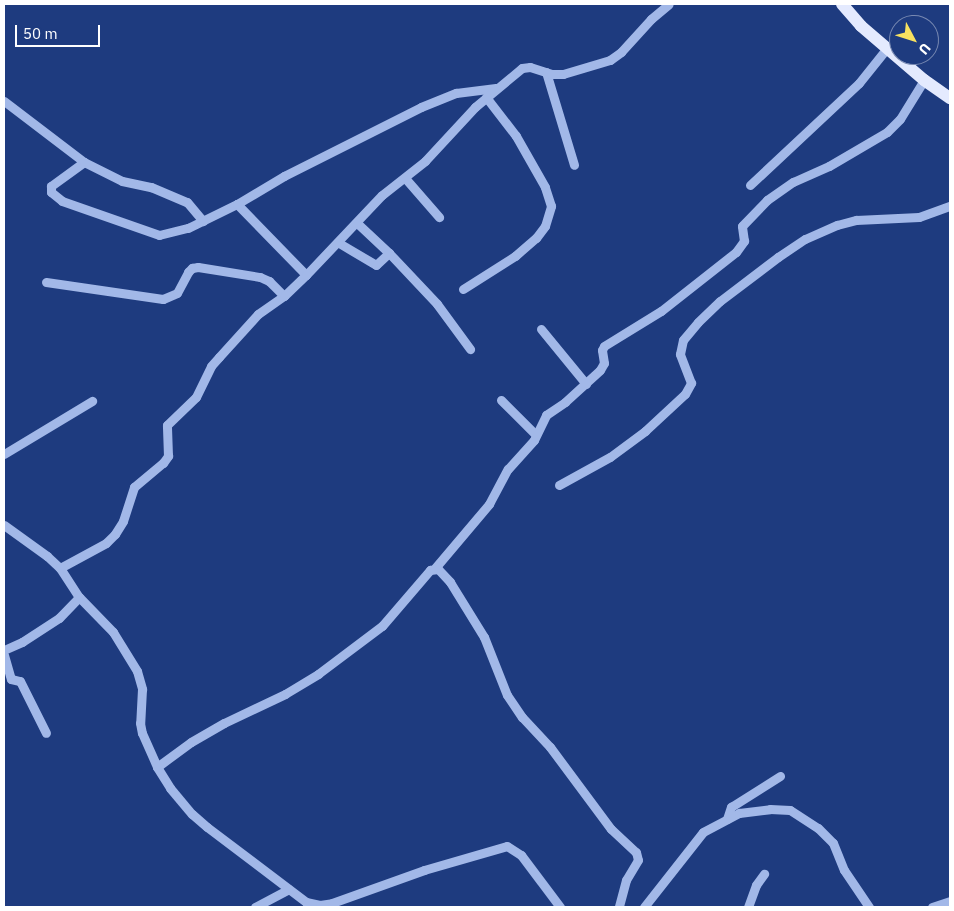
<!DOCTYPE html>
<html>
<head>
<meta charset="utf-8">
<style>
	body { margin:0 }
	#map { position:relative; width:954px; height:911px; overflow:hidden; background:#1e3b7f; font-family:"IBM Plex Sans",sans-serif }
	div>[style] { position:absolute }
	.minor>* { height:9px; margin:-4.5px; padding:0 4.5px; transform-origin:4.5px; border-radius:4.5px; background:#a2b8e8 }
	.major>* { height:12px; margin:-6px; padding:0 6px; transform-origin:6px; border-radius:6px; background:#e4eafe }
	span { translate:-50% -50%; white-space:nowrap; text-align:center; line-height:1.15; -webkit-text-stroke:4.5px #1e3b7f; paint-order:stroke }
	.frame { position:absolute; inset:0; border:5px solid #fff; pointer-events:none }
	.north { position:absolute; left:889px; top:15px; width:50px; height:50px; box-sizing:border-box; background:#1e3b7f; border:1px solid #7889b2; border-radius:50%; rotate:130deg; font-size:14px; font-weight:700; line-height:20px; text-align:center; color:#fff }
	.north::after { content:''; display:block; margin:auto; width:18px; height:22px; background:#f7e160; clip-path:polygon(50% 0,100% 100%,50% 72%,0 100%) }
	.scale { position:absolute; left:15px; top:25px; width:85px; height:22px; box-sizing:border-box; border:2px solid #fff; border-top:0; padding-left:6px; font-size:15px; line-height:18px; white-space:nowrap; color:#fff; -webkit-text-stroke:4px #1e3b7f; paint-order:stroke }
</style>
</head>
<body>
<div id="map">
	<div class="minor">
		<div style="left:546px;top:72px;width:97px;rotate:73.2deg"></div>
		<div style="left:4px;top:101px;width:101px;rotate:37.3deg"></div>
		<div style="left:84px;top:162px;width:41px;rotate:144deg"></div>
		<div style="left:51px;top:186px;width:6px;rotate:90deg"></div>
		<div style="left:51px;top:192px;width:14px;rotate:39deg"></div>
		<div style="left:62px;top:201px;width:103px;rotate:19.3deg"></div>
		<div style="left:159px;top:235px;width:30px;rotate:-14deg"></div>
		<div style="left:188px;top:228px;width:55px;rotate:-26.1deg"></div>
		<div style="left:237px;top:204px;width:55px;rotate:-30.8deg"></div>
		<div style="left:284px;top:176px;width:153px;rotate:-26.7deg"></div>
		<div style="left:421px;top:107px;width:38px;rotate:-22deg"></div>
		<div style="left:456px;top:93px;width:40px;rotate:-7.1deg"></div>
		<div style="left:84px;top:162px;width:42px;rotate:26.6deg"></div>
		<div style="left:122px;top:181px;width:30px;rotate:12deg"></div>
		<div style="left:151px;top:187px;width:39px;rotate:23deg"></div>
		<div style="left:187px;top:202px;width:25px;rotate:50deg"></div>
		<div style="left:405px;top:178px;width:52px;rotate:48.9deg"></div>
		<div style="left:750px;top:185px;width:149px;rotate:-43.1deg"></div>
		<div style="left:859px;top:83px;width:45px;rotate:-51.3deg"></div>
		<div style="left:237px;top:204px;width:99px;rotate:45.8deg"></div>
		<div style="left:357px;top:223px;width:44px;rotate:43.2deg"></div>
		<div style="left:389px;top:253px;width:70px;rotate:46.7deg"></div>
		<div style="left:437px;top:304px;width:56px;rotate:53.7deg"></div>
		<div style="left:339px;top:243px;width:43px;rotate:30.7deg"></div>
		<div style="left:376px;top:265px;width:18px;rotate:-43deg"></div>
		<div style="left:46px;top:282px;width:118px;rotate:8.3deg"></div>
		<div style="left:163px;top:299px;width:15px;rotate:-23deg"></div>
		<div style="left:177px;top:293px;width:24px;rotate:-62deg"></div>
		<div style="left:188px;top:272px;width:6px;rotate:-45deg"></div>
		<div style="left:192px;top:268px;width:6px;rotate:-9deg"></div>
		<div style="left:198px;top:267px;width:63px;rotate:9.2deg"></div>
		<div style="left:260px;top:277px;width:10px;rotate:24deg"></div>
		<div style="left:269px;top:281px;width:21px;rotate:45deg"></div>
		<div style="left:463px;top:289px;width:62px;rotate:-32.4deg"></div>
		<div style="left:515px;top:256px;width:28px;rotate:-41deg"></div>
		<div style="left:536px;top:238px;width:15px;rotate:-53deg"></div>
		<div style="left:545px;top:226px;width:21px;rotate:-73deg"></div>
		<div style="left:551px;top:206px;width:20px;rotate:-108deg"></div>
		<div style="left:545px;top:187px;width:59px;rotate:-119.6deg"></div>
		<div style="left:516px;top:136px;width:49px;rotate:-127.6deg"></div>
		<div style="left:541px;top:329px;width:71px;rotate:50.7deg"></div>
		<div style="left:501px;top:400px;width:49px;rotate:45deg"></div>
		<div style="left:4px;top:454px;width:103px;rotate:-31.1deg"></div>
		<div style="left:559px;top:485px;width:58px;rotate:-28.8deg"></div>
		<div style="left:610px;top:457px;width:44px;rotate:-36.6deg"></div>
		<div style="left:645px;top:431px;width:54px;rotate:-42.8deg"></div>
		<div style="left:685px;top:394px;width:13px;rotate:-61deg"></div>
		<div style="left:691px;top:383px;width:31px;rotate:-111deg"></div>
		<div style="left:680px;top:354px;width:14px;rotate:-78deg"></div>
		<div style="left:683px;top:340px;width:23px;rotate:-50deg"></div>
		<div style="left:698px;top:322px;width:30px;rotate:-44deg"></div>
		<div style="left:720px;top:301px;width:73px;rotate:-37.2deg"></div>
		<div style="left:778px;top:257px;width:32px;rotate:-34deg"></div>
		<div style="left:805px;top:239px;width:35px;rotate:-24deg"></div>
		<div style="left:837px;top:225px;width:20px;rotate:-15deg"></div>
		<div style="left:856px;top:220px;width:63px;rotate:-2.7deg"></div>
		<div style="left:919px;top:217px;width:33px;rotate:-20deg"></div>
		<div style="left:4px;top:525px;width:53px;rotate:35.8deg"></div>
		<div style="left:47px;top:556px;width:18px;rotate:43deg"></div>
		<div style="left:60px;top:568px;width:35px;rotate:57deg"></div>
		<div style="left:79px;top:597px;width:49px;rotate:45.8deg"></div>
		<div style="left:113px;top:632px;width:46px;rotate:58.4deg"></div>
		<div style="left:137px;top:671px;width:19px;rotate:74deg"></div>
		<div style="left:142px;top:689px;width:34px;rotate:93deg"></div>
		<div style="left:140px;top:723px;width:10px;rotate:79deg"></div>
		<div style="left:142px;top:733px;width:37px;rotate:66deg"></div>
		<div style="left:157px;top:767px;width:25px;rotate:58deg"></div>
		<div style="left:170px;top:788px;width:34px;rotate:50deg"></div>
		<div style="left:192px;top:814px;width:20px;rotate:41deg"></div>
		<div style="left:207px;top:827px;width:124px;rotate:37.1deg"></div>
		<div style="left:306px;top:902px;width:14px;rotate:12deg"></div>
		<div style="left:320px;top:905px;width:12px;rotate:-9deg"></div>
		<div style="left:332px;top:903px;width:98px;rotate:-19.7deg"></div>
		<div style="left:424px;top:870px;width:86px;rotate:-16.1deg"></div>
		<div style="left:507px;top:846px;width:17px;rotate:33deg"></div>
		<div style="left:521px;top:855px;width:65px;rotate:53.1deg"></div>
		<div style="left:60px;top:568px;width:52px;rotate:-28.5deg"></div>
		<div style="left:106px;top:543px;width:13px;rotate:-45deg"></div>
		<div style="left:115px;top:534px;width:15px;rotate:-58deg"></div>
		<div style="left:123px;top:521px;width:36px;rotate:-72deg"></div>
		<div style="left:134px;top:487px;width:38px;rotate:-40deg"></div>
		<div style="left:163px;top:463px;width:9px;rotate:-54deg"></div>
		<div style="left:168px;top:456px;width:31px;rotate:-92deg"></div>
		<div style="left:167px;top:425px;width:40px;rotate:-44deg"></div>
		<div style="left:196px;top:397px;width:34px;rotate:-64deg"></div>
		<div style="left:211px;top:366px;width:12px;rotate:-48deg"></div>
		<div style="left:219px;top:357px;width:58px;rotate:-47.8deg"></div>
		<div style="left:258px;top:314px;width:32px;rotate:-35deg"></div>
		<div style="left:284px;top:296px;width:30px;rotate:-44deg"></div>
		<div style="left:306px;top:275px;width:110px;rotate:-46.5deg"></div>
		<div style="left:382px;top:195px;width:55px;rotate:-38.3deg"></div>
		<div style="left:425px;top:161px;width:74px;rotate:-47.2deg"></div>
		<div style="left:475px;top:107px;width:61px;rotate:-39.7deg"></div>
		<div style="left:522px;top:68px;width:8px;rotate:-7deg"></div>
		<div style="left:530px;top:67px;width:22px;rotate:18deg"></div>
		<div style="left:551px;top:74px;width:12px"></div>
		<div style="left:563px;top:74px;width:49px;rotate:-16.6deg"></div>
		<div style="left:610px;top:60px;width:14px;rotate:-36deg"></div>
		<div style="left:621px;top:52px;width:45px;rotate:-47.7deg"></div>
		<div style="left:651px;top:19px;width:23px;rotate:-40deg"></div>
		<div style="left:435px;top:568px;width:84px;rotate:-49.8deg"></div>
		<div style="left:489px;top:504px;width:40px;rotate:-62deg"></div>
		<div style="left:508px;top:469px;width:39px;rotate:-48deg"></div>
		<div style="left:534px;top:440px;width:28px;rotate:-64deg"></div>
		<div style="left:546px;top:415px;width:23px;rotate:-34deg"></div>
		<div style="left:565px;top:402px;width:47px;rotate:-42.4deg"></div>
		<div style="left:600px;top:370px;width:8px;rotate:-60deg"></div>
		<div style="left:604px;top:363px;width:13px;rotate:-99deg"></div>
		<div style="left:602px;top:350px;width:4px;rotate:-63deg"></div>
		<div style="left:604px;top:346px;width:67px;rotate:-31.6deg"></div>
		<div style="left:661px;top:311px;width:95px;rotate:-38.2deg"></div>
		<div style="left:736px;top:252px;width:14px;rotate:-54deg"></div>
		<div style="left:744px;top:241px;width:15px;rotate:-98deg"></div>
		<div style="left:742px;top:226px;width:36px;rotate:-46deg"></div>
		<div style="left:767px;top:200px;width:32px;rotate:-35deg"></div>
		<div style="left:793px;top:182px;width:39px;rotate:-24deg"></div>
		<div style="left:829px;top:166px;width:67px;rotate:-30.4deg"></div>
		<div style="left:887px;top:132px;width:18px;rotate:-45deg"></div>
		<div style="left:900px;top:119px;width:46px;rotate:-58.4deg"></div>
		<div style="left:4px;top:650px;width:20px;rotate:-24deg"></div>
		<div style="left:22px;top:642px;width:44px;rotate:-33deg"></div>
		<div style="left:59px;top:618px;width:29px;rotate:-46deg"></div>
		<div style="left:4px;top:655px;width:25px;rotate:74deg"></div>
		<div style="left:11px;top:679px;width:9px;rotate:13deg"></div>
		<div style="left:20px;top:681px;width:58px;rotate:63.4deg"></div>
		<div style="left:157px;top:767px;width:42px;rotate:-36.3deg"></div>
		<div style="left:191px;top:742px;width:38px;rotate:-30deg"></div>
		<div style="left:224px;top:723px;width:68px;rotate:-25.4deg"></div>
		<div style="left:285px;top:694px;width:39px;rotate:-31deg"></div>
		<div style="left:318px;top:674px;width:80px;rotate:-36.9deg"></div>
		<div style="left:382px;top:626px;width:74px;rotate:-49.4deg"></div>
		<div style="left:430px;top:570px;width:8px;rotate:-7deg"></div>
		<div style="left:438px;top:569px;width:18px;rotate:47deg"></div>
		<div style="left:450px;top:582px;width:65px;rotate:58.3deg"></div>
		<div style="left:484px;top:637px;width:62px;rotate:68.4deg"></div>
		<div style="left:507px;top:695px;width:27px;rotate:56deg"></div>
		<div style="left:522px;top:717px;width:41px;rotate:47deg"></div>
		<div style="left:550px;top:747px;width:102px;rotate:53.4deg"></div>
		<div style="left:611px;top:829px;width:34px;rotate:43deg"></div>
		<div style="left:636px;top:852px;width:8px;rotate:76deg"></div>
		<div style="left:638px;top:860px;width:23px;rotate:121deg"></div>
		<div style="left:626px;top:880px;width:28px;rotate:105deg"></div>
		<div style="left:727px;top:819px;width:13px;rotate:-72deg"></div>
		<div style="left:731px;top:807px;width:58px;rotate:-32.3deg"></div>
		<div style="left:255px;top:907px;width:38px;rotate:-28deg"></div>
		<div style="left:644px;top:907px;width:95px;rotate:-51.8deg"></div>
		<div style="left:703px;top:832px;width:41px;rotate:-27.8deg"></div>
		<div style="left:739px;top:813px;width:31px;rotate:-7deg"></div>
		<div style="left:770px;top:809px;width:20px;rotate:3deg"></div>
		<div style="left:790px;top:810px;width:33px;rotate:33deg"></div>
		<div style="left:818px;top:828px;width:21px;rotate:45deg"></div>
		<div style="left:833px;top:843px;width:29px;rotate:68deg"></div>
		<div style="left:844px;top:870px;width:45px;rotate:56deg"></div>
		<div style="left:748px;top:907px;width:23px;rotate:-70deg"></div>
		<div style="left:756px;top:885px;width:14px;rotate:-54deg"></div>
		<div style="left:932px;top:907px;width:19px;rotate:-18deg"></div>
	</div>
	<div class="major">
		<div style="left:842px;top:4px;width:29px;rotate:49deg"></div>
		<div style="left:861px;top:26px;width:83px;rotate:40.6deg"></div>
		<div style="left:924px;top:80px;width:32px;rotate:35deg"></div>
	</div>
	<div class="frame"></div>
	<div class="north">U</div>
	<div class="scale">50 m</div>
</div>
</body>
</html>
